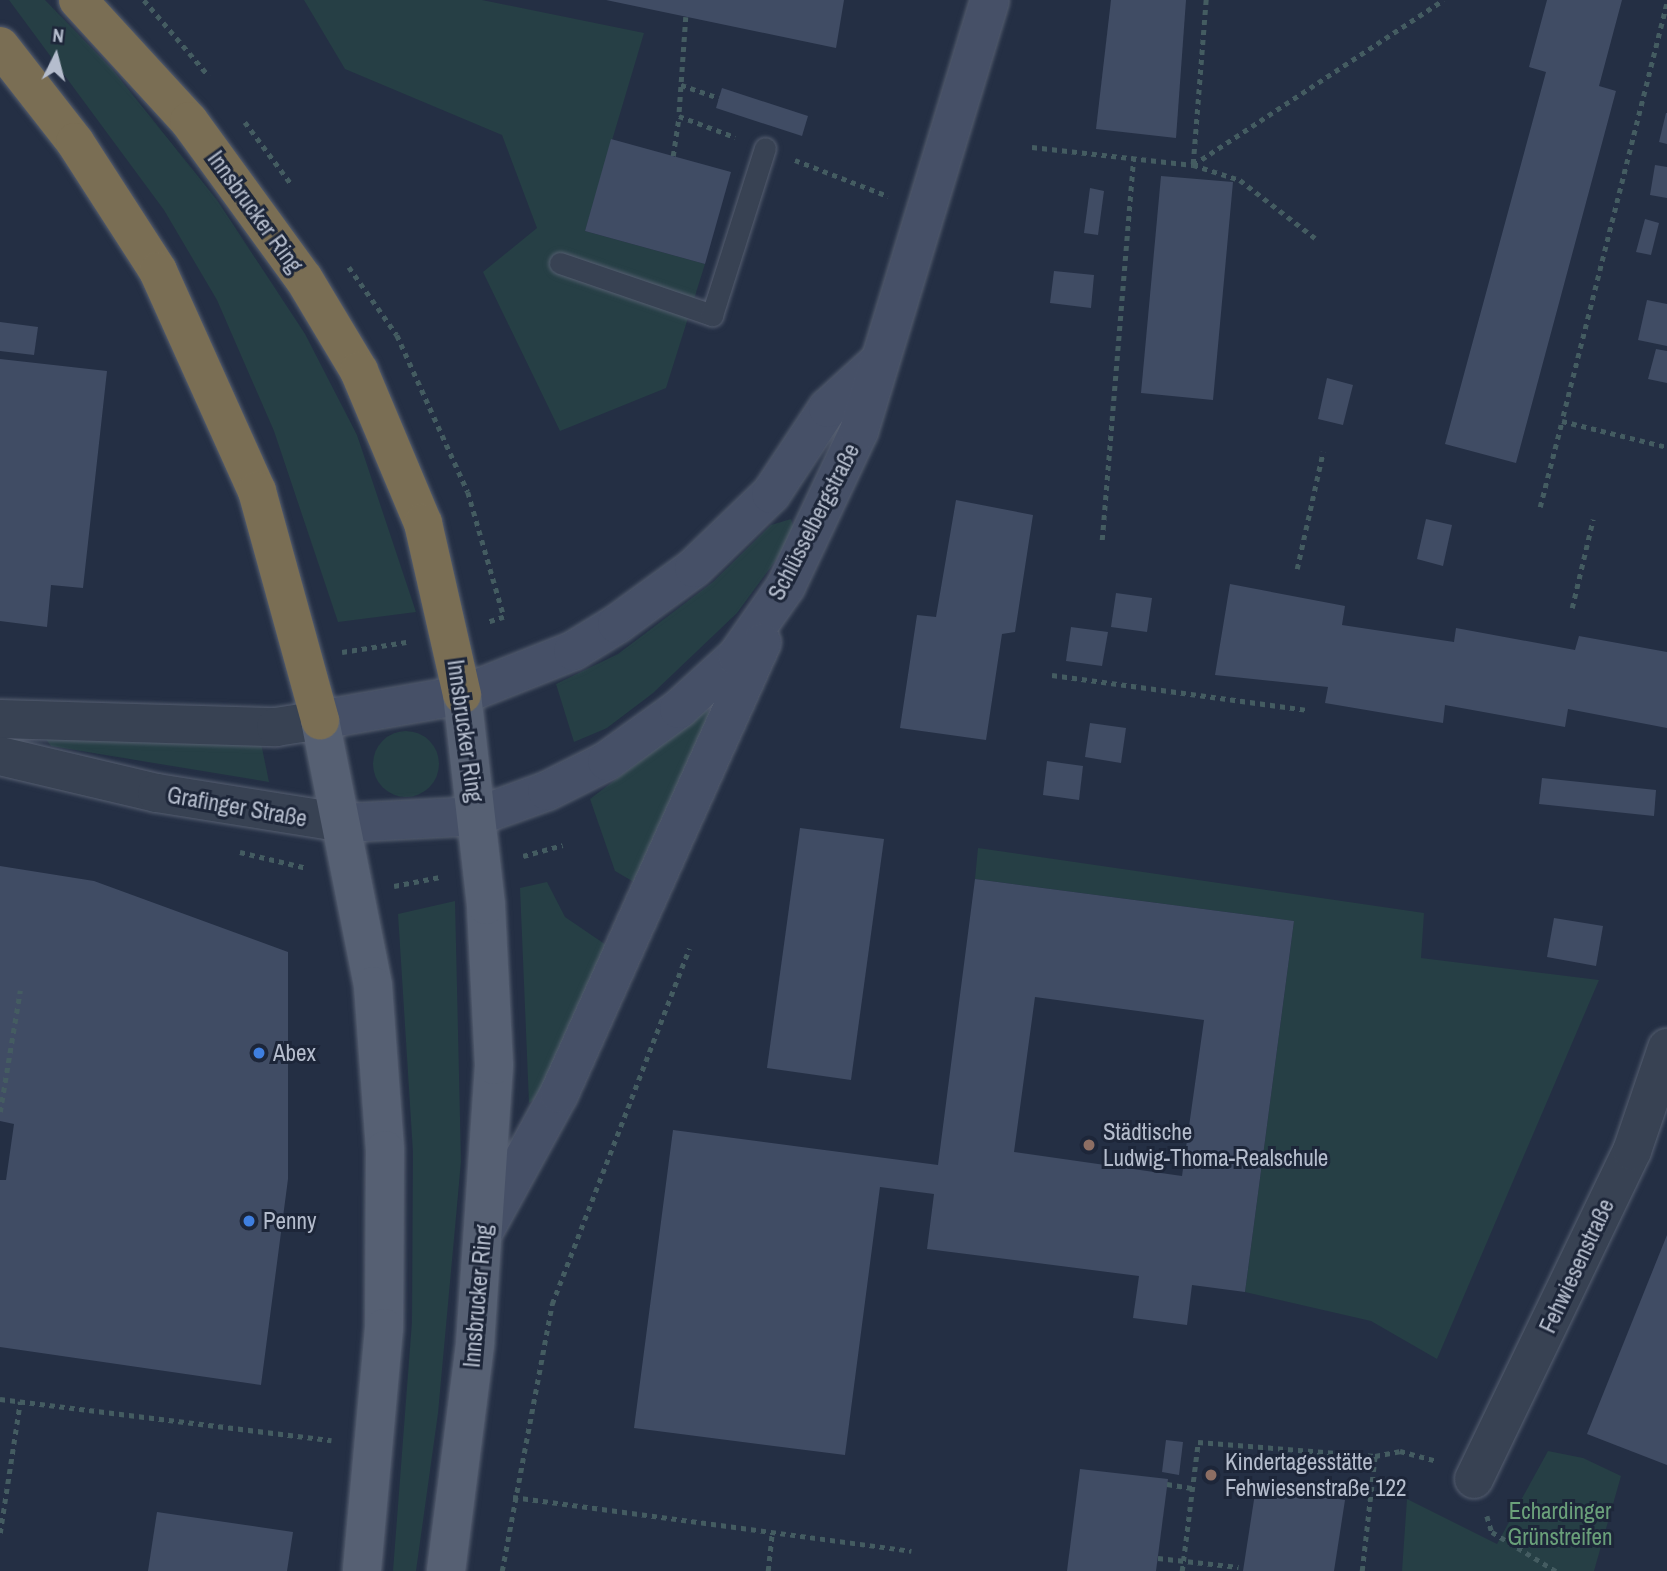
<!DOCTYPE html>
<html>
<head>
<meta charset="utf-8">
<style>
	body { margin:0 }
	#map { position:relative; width:1667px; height:1571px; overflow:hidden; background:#242f44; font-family:"Archivo Narrow",sans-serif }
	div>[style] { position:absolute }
	.green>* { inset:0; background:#263f45 }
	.round { border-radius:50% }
	.building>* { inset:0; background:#404c64 }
	.path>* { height:4.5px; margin-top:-2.25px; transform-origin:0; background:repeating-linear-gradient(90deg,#445c61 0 5px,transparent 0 10px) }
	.roads { filter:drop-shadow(0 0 2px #565f71) drop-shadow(0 0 2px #565f71) }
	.lane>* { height:21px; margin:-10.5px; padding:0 10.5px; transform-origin:10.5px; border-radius:10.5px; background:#384253 }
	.street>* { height:38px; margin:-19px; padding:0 19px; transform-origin:19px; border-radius:19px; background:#384253 }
	.secondary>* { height:38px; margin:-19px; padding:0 19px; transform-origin:19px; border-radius:19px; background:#465067 }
	.primary>* { height:38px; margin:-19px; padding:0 19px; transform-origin:19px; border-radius:19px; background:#566073 }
	.highway>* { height:38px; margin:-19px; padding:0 19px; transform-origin:19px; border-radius:19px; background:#7a6e54 }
	.dots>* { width:19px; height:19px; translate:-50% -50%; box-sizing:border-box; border:4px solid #1d2639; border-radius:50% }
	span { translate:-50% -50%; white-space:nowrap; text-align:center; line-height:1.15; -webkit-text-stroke:6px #1d2639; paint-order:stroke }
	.street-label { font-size:23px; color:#b5bdcd }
	.poi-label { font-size:23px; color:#b5bdcd }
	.left { translate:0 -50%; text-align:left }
	.park-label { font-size:23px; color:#6aa07a }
	.north { position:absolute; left:21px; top:21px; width:70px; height:70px; -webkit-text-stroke:5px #1d2639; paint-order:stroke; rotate:6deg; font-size:19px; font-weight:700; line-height:28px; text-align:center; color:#b5bdcd }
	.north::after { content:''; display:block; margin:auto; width:24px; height:32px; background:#b5bdcd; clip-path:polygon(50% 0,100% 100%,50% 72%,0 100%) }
</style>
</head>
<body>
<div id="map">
	<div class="green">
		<div style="clip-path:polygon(9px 0,45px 0,112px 69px,217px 200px,305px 334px,357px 435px,416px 612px,338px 622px,274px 431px,217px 300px,164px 210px)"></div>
		<div style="clip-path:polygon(304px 0,482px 0,644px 33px,585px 231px,705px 264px,666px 388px,560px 431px,483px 272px,537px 228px,502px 135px,345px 69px)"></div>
		<div style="clip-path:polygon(791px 519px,795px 534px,737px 613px,653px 693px,607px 728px,574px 742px,556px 684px,618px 654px,713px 582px,771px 525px)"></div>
		<div style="clip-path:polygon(707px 710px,714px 722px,639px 885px,615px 871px,590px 799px)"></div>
		<div class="round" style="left:373px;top:731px;width:66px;height:66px"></div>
		<div style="clip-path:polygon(46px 739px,261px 743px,269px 782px,51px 746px)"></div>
		<div style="clip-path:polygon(978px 848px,1424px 913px,1421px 958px,1599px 980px,1437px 1359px,1371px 1321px,1245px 1292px,1294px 921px,975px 879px)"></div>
		<div style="clip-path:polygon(547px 882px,565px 917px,609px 947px,547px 1090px,529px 1103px,520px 888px)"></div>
		<div style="clip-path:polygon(455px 901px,461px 1162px,438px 1413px,416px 1571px,393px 1571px,412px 1322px,413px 1152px,398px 914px)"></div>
		<div style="clip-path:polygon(1548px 1451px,1583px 1458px,1621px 1476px,1594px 1571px,1402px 1571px,1407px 1499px,1497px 1544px)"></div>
	</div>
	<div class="building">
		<div style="clip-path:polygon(606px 0,844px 0,836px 48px)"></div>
		<div style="clip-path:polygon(1111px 0,1186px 0,1176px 138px,1096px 129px)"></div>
		<div style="clip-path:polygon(1547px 0,1622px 0,1599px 86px,1616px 91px,1516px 463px,1445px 444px,1546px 72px,1529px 67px)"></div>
		<div style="clip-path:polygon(722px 88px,808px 116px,802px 136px,716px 108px)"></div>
		<div style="clip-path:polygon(1666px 113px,1667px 113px,1667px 144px,1659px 142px)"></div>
		<div style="clip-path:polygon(611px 139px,731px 172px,705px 264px,585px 231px)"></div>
		<div style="clip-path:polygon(1655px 165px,1667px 167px,1667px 198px,1650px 195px)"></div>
		<div style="clip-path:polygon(1161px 176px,1233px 182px,1213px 400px,1141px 393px)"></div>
		<div style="clip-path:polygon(1090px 188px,1104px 191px,1098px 235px,1084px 233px)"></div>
		<div style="clip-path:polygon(1645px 219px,1659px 223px,1651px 255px,1636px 252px)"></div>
		<div style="clip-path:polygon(1054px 271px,1094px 275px,1091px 308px,1050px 303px)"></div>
		<div style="clip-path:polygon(1647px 300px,1667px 304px,1667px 346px,1638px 340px)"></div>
		<div style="clip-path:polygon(0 322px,38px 327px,34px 355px,0 351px)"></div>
		<div style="clip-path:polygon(1656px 349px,1667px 351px,1667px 383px,1648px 379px)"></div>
		<div style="clip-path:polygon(0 359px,107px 371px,83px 588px,51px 585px,47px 627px,0 621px)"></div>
		<div style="clip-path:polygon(1327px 378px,1353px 385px,1343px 425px,1318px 419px)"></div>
		<div style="clip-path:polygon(956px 500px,1033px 515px,1015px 632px,1002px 634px,986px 740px,900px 728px,917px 615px,936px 617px)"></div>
		<div style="clip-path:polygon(1426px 519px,1452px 525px,1443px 566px,1417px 559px)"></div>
		<div style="clip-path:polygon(1230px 584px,1345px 606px,1342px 625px,1454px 642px,1456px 628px,1575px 650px,1579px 636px,1667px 652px,1667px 728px,1568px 709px,1565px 727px,1445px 705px,1443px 723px,1325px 703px,1328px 687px,1215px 675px)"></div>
		<div style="clip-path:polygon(1116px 593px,1152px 598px,1147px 632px,1111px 627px)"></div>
		<div style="clip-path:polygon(1071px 627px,1108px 632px,1102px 666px,1066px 661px)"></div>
		<div style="clip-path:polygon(1090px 723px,1126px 728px,1121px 763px,1085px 757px)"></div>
		<div style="clip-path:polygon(1047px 761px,1083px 766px,1079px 800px,1043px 795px)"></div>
		<div style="clip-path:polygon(1542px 778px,1656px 790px,1654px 816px,1539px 804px)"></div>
		<div style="clip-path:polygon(800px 828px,884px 839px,851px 1080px,767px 1068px)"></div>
		<div style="clip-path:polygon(0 866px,94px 881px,288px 952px,288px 1179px,261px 1385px,0 1347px,0 1180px,6px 1180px,14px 1124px,0 1121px)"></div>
		<div style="clip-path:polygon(evenodd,975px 879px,1294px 921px,1245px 1292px,1192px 1285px,1187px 1325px,1133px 1318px,1139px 1276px,927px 1249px,934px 1194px,880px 1187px,845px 1455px,634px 1428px,673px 1130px,938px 1165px,975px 879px,1035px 997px,1204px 1020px,1182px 1176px,1014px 1152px,1035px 997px)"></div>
		<div style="clip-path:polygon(1554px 918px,1603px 926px,1596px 966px,1547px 957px)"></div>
		<div style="clip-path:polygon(1667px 1235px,1667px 1465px,1587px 1434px)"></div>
		<div style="clip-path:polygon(1166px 1440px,1183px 1442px,1179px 1475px,1162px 1472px)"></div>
		<div style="clip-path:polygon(1080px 1469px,1168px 1479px,1156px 1571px,1067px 1571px)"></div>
		<div style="clip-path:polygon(1256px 1487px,1345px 1500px,1334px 1571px,1243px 1571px)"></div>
		<div style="clip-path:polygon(157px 1512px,293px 1532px,287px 1571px,148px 1571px)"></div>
	</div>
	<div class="path">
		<div style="left:144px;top:0;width:100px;rotate:49.5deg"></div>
		<div style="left:1667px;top:4px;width:430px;rotate:104.1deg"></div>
		<div style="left:1562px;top:421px;width:108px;rotate:13.9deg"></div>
		<div style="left:686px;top:17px;width:99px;rotate:94deg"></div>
		<div style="left:679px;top:116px;width:60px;rotate:20.6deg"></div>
		<div style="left:681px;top:85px;width:40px;rotate:18.9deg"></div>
		<div style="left:245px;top:122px;width:79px;rotate:53.3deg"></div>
		<div style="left:1032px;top:147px;width:162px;rotate:6.4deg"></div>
		<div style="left:1193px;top:165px;width:49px;rotate:17.7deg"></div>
		<div style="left:1240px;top:180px;width:95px;rotate:37.7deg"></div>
		<div style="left:673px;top:156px;width:40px;rotate:-81.5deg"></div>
		<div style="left:795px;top:160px;width:100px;rotate:21.2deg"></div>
		<div style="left:1193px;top:164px;width:165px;rotate:-85.5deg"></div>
		<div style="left:1193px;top:165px;width:300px;rotate:-33.4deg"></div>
		<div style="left:349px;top:267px;width:83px;rotate:54.8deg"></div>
		<div style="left:397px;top:335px;width:172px;rotate:65.7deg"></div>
		<div style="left:468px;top:492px;width:130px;rotate:73.9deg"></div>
		<div style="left:504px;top:617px;width:19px;rotate:162deg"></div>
		<div style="left:1540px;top:507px;width:89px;rotate:-75.7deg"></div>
		<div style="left:1102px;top:540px;width:387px;rotate:-85.3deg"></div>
		<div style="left:1297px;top:569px;width:120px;rotate:-77.5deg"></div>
		<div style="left:1572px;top:608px;width:91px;rotate:-76.7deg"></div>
		<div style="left:342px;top:652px;width:65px;rotate:-8.9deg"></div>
		<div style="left:1052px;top:675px;width:259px;rotate:7.8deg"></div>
		<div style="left:240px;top:852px;width:69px;rotate:13.4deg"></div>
		<div style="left:523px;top:856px;width:41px;rotate:-15.4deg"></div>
		<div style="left:394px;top:886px;width:47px;rotate:-11.1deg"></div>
		<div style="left:0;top:1112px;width:123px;rotate:-80.6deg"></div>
		<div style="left:0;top:1399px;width:334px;rotate:7.1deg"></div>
		<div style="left:1167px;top:1484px;width:25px;rotate:9deg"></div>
		<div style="left:513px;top:1497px;width:402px;rotate:7.7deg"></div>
		<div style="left:1487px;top:1516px;width:17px;rotate:73deg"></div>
		<div style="left:1492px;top:1532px;width:75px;rotate:31.4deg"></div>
		<div style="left:0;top:1533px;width:133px;rotate:-81.3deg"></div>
		<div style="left:1158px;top:1558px;width:81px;rotate:6.4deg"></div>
		<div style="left:502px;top:1571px;width:272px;rotate:-79.4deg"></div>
		<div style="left:552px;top:1304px;width:381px;rotate:-68.9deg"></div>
		<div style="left:768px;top:1571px;width:38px;rotate:-84deg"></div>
		<div style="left:1182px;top:1571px;width:130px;rotate:-82.9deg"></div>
		<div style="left:1198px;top:1442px;width:178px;rotate:4.5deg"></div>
		<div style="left:1375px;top:1456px;width:25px;rotate:-11deg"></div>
		<div style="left:1400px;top:1451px;width:39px;rotate:15deg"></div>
		<div style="left:1362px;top:1571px;width:116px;rotate:-83.6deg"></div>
	</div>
	<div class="roads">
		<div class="lane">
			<div style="left:560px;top:263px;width:161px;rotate:18.9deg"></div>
			<div style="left:712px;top:315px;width:175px;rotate:-72.4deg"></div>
		</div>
		<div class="street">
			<div style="left:0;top:719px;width:276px;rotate:1.7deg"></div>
			<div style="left:276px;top:727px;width:45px;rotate:-9deg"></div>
			<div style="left:0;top:756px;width:161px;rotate:13.3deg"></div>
			<div style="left:157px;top:793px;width:190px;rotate:9.1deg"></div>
			<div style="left:1474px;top:1479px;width:364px;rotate:-64.3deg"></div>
			<div style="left:1632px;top:1151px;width:109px;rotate:-71.2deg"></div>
		</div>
		<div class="secondary">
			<div style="left:320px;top:720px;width:144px;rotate:-10deg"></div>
			<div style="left:462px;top:695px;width:119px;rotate:-21.6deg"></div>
			<div style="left:573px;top:651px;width:52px;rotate:-31.5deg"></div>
			<div style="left:617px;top:624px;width:95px;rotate:-36deg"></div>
			<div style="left:694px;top:568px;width:107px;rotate:-43.9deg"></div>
			<div style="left:771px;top:494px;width:103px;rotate:-56.5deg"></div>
			<div style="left:828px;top:408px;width:62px;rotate:-42.4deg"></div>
			<div style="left:345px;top:823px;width:133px;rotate:-3deg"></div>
			<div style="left:478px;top:816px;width:73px;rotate:-19.9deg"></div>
			<div style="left:547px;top:791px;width:67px;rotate:-26.6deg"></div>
			<div style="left:607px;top:761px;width:89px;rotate:-35.8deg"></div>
			<div style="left:679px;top:709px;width:79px;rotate:-42.4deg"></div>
			<div style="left:737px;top:656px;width:85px;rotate:-55deg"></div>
			<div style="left:786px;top:586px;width:171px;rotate:-64.8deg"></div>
			<div style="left:859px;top:431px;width:450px;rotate:-73.1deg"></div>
			<div style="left:484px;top:1231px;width:156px;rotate:-61.3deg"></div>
			<div style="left:559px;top:1094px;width:495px;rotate:-65.8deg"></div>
		</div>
		<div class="primary">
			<div style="left:320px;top:720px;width:271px;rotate:78.7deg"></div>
			<div style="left:373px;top:986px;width:164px;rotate:85.8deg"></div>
			<div style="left:385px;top:1150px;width:178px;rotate:90.3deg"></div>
			<div style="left:384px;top:1328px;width:244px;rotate:95.2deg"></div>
			<div style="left:446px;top:1571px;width:229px;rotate:-82.7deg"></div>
			<div style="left:475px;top:1344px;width:280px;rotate:-86.1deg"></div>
			<div style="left:494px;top:1065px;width:160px;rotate:-92.9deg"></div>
			<div style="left:486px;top:905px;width:211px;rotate:-96.5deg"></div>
		</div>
		<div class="highway">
			<div style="left:78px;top:0;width:164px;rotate:47.5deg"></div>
			<div style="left:189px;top:121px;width:195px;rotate:54deg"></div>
			<div style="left:304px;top:279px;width:107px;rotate:59.1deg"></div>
			<div style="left:359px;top:371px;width:165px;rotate:67.2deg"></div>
			<div style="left:423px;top:523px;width:176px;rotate:77.2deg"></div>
			<div style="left:0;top:46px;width:122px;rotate:52deg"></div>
			<div style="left:75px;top:142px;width:153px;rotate:57.2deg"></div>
			<div style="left:158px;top:271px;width:241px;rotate:65.8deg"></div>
			<div style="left:257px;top:491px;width:238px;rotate:74.6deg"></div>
		</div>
	</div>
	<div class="dots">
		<div style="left:259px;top:1053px;background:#3f7fe0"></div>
		<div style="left:1089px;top:1145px;background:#8d6e63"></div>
		<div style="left:249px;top:1221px;background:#3f7fe0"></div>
		<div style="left:1211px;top:1475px;background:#8d6e63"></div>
	</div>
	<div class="street-label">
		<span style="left:255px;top:212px;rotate:54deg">Innsbrucker Ring</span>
		<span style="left:814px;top:522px;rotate:-63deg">Schlüsselbergstraße</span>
		<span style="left:465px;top:731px;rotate:82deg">Innsbrucker Ring</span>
		<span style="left:237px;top:807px;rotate:10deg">Grafinger Straße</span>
		<span style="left:1577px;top:1266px;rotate:-65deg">Fehwiesenstraße</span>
		<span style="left:478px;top:1296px;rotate:-85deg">Innsbrucker Ring</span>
	</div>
	<div class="poi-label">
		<span class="left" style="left:273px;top:1053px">Abex</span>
		<span class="left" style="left:1103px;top:1145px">Städtische<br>Ludwig-Thoma-Realschule</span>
		<span class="left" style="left:263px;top:1221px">Penny</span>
		<span class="left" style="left:1225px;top:1475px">Kindertagesstätte<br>Fehwiesenstraße 122</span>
	</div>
	<div class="park-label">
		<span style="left:1560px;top:1524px">Echardinger<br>Grünstreifen</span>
	</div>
	<div class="north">N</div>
</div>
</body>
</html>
